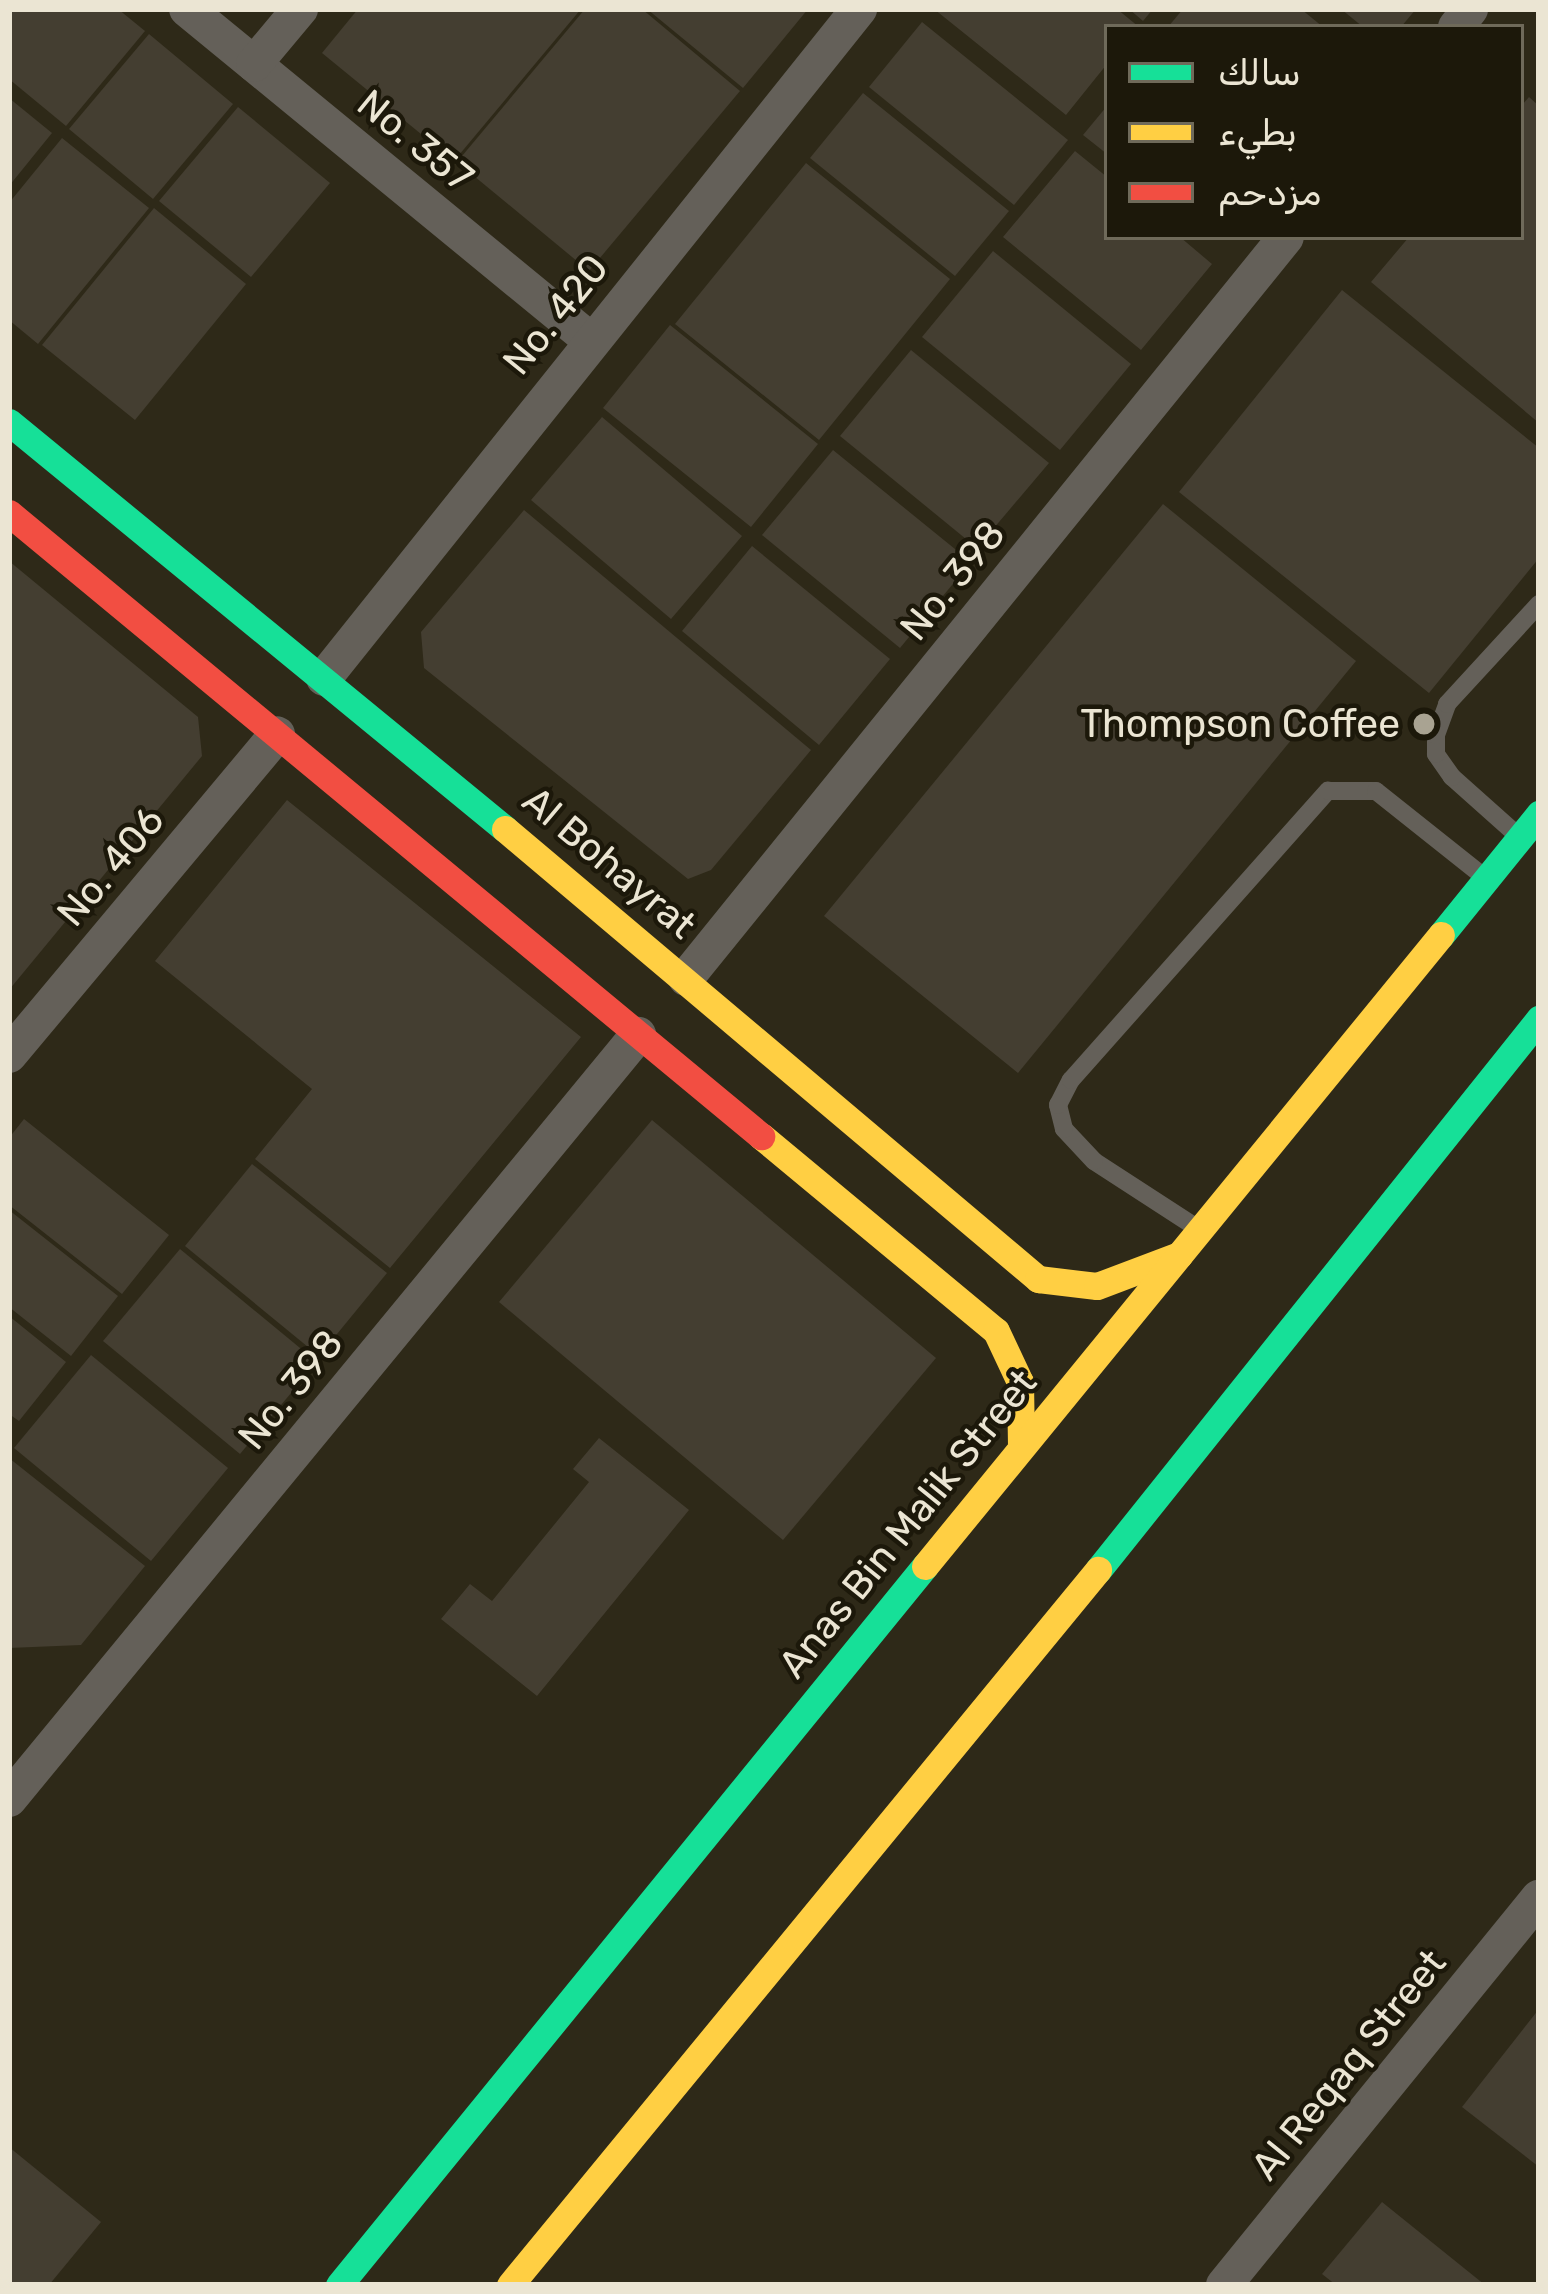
<!DOCTYPE html>
<html>
<head>
<meta charset="utf-8">
<style>
	body { margin:0 }
	#map { position:relative; width:1548px; height:2294px; overflow:hidden; background:#2e2918; font-family:Rubik,"Noto Naskh Arabic",sans-serif }
	div>[style] { position:absolute }
	.building>* { inset:0; background:#443e31 }
	.lane>* { height:18px; margin:-9px; padding:0 9px; transform-origin:9px; border-radius:9px; background:#646059 }
	.street>* { height:36px; margin:-18px; padding:0 18px; transform-origin:18px; border-radius:18px; background:#646059 }
	.fast>* { height:27px; margin:-13.5px; padding:0 13.5px; transform-origin:13.5px; border-radius:13.5px; background:#16e098 }
	.slow>* { height:27px; margin:-13.5px; padding:0 13.5px; transform-origin:13.5px; border-radius:13.5px; background:#ffcf43 }
	.jam>* { height:27px; margin:-13.5px; padding:0 13.5px; transform-origin:13.5px; border-radius:13.5px; background:#f24e42 }
	.dots>* { width:33px; height:33px; translate:-50% -50%; box-sizing:border-box; border:6px solid #1c180a; border-radius:50% }
	span { translate:-50% -50%; white-space:nowrap; text-align:center; line-height:1.15; -webkit-text-stroke:9px #1c180a; paint-order:stroke }
	.street-label { font-size:39px; color:#ebe5d3 }
	.poi-label { font-size:39px; color:#ebe5d3 }
	.right { translate:-100% -50%; text-align:right }
	.frame { position:absolute; inset:0; border:12px solid #ebe5d3; pointer-events:none }
	.legend { position:absolute; left:1104px; top:24px; width:420px; height:216px; box-sizing:border-box; background:#1c180a; border:3px solid #6f6a5a; margin:0; padding:15px 21px; list-style:none; font-size:36px; color:#ebe5d3 }
	.legend li { display:flex; align-items:center; gap:24px; height:60px }
	.legend b { width:60px; border:3px solid #6f6a5a }
</style>
</head>
<body>
<div id="map">
	<div class="building">
		<div style="clip-path:polygon(9px 9px,118px 9px,145px 31px,66px 126px,9px 79px)"></div>
		<div style="clip-path:polygon(358px 9px,581px 9px,454px 161px,322px 53px)"></div>
		<div style="clip-path:polygon(585px 9px,642px 9px,740px 91px,589px 271px,457px 162px)"></div>
		<div style="clip-path:polygon(647px 9px,808px 9px,743px 88px)"></div>
		<div style="clip-path:polygon(934px 9px,1117px 9px,1139px 27px,1107px 27px,1107px 64px,1066px 115px)"></div>
		<div style="clip-path:polygon(1129px 9px,1153px 9px,1143px 21px)"></div>
		<div style="clip-path:polygon(1183px 9px,1301px 9px,1323px 27px,1168px 27px)"></div>
		<div style="clip-path:polygon(1341px 9px,1416px 9px,1401px 27px,1363px 27px)"></div>
		<div style="clip-path:polygon(922px 22px,1068px 140px,1014px 205px,869px 87px)"></div>
		<div style="clip-path:polygon(149px 34px,233px 104px,153px 199px,69px 129px)"></div>
		<div style="clip-path:polygon(863px 93px,1009px 211px,955px 276px,810px 158px)"></div>
		<div style="clip-path:polygon(1529px 97px,1539px 106px,1539px 423px,1371px 282px,1409px 237px,1521px 237px,1521px 106px)"></div>
		<div style="clip-path:polygon(9px 98px,52px 133px,9px 186px)"></div>
		<div style="clip-path:polygon(1107px 106px,1107px 154px,1083px 135px)"></div>
		<div style="clip-path:polygon(238px 107px,330px 183px,251px 277px,159px 201px)"></div>
		<div style="clip-path:polygon(62px 138px,149px 208px,38px 344px,9px 320px,9px 203px)"></div>
		<div style="clip-path:polygon(1075px 151px,1107px 177px,1107px 237px,1180px 237px,1212px 264px,1141px 350px,1003px 237px)"></div>
		<div style="clip-path:polygon(806px 163px,950px 279px,819px 440px,675px 324px)"></div>
		<div style="clip-path:polygon(154px 208px,246px 284px,135px 420px,42px 345px)"></div>
		<div style="clip-path:polygon(993px 251px,1131px 364px,1060px 450px,922px 337px)"></div>
		<div style="clip-path:polygon(1342px 290px,1539px 448px,1539px 558px,1429px 693px,1179px 492px)"></div>
		<div style="clip-path:polygon(670px 325px,818px 444px,751px 527px,603px 408px)"></div>
		<div style="clip-path:polygon(911px 350px,1049px 463px,977px 548px,840px 436px)"></div>
		<div style="clip-path:polygon(602px 417px,742px 536px,671px 619px,531px 500px)"></div>
		<div style="clip-path:polygon(833px 450px,971px 562px,900px 648px,762px 535px)"></div>
		<div style="clip-path:polygon(1163px 504px,1356px 661px,1018px 1073px,824px 916px)"></div>
		<div style="clip-path:polygon(524px 510px,811px 750px,711px 870px,688px 879px,424px 668px,421px 632px)"></div>
		<div style="clip-path:polygon(752px 546px,890px 659px,819px 745px,682px 631px)"></div>
		<div style="clip-path:polygon(9px 561px,198px 717px,202px 756px,9px 990px)"></div>
		<div style="clip-path:polygon(287px 800px,581px 1037px,390px 1268px,255px 1159px,312px 1089px,155px 961px)"></div>
		<div style="clip-path:polygon(24px 1119px,169px 1235px,122px 1294px,9px 1205px,9px 1138px)"></div>
		<div style="clip-path:polygon(652px 1120px,936px 1358px,783px 1540px,499px 1302px)"></div>
		<div style="clip-path:polygon(252px 1164px,387px 1273px,319px 1356px,185px 1246px)"></div>
		<div style="clip-path:polygon(9px 1210px,118px 1296px,71px 1356px,9px 1307px)"></div>
		<div style="clip-path:polygon(180px 1249px,317px 1362px,240px 1454px,103px 1341px)"></div>
		<div style="clip-path:polygon(9px 1316px,66px 1362px,19px 1421px,9px 1414px)"></div>
		<div style="clip-path:polygon(91px 1355px,228px 1468px,151px 1561px,14px 1448px)"></div>
		<div style="clip-path:polygon(599px 1438px,689px 1510px,537px 1696px,441px 1619px,470px 1584px,492px 1601px,589px 1482px,573px 1469px)"></div>
		<div style="clip-path:polygon(9px 1458px,145px 1566px,81px 1645px,9px 1648px)"></div>
		<div style="clip-path:polygon(1539px 2009px,1539px 2167px,1462px 2107px)"></div>
		<div style="clip-path:polygon(9px 2147px,101px 2222px,49px 2285px,9px 2285px)"></div>
		<div style="clip-path:polygon(1382px 2202px,1485px 2285px,1336px 2285px,1322px 2274px)"></div>
	</div>
	<div class="lane">
		<div style="left:1516px;top:834px;width:86px;rotate:-138.3deg"></div>
		<div style="left:1452px;top:777px;width:28px;rotate:-125deg"></div>
		<div style="left:1436px;top:754px;width:19px;rotate:-90deg"></div>
		<div style="left:1436px;top:735px;width:33px;rotate:-70deg"></div>
		<div style="left:1447px;top:704px;width:136px;rotate:-47.4deg"></div>
		<div style="left:1194px;top:1226px;width:119px;rotate:-147deg"></div>
		<div style="left:1094px;top:1161px;width:44px;rotate:-133.2deg"></div>
		<div style="left:1064px;top:1129px;width:25px;rotate:-104deg"></div>
		<div style="left:1058px;top:1105px;width:28px;rotate:-63deg"></div>
		<div style="left:1071px;top:1080px;width:387px;rotate:-48.4deg"></div>
		<div style="left:1328px;top:791px;width:48px"></div>
		<div style="left:1376px;top:791px;width:137px;rotate:38.5deg"></div>
	</div>
	<div class="street">
		<div style="left:187px;top:9px;width:520px;rotate:39.38deg"></div>
		<div style="left:1456px;top:27px;width:23px;rotate:-52deg"></div>
		<div style="left:254px;top:64px;width:72px;rotate:-50.1deg"></div>
		<div style="left:324px;top:678px;width:857px;rotate:-51.35deg"></div>
		<div style="left:686px;top:978px;width:953px;rotate:-51deg"></div>
		<div style="left:9px;top:1055px;width:418px;rotate:-50.1deg"></div>
		<div style="left:9px;top:1799px;width:990px;rotate:-50.54deg"></div>
		<div style="left:1224px;top:2285px;width:499px;rotate:-50.9deg"></div>
	</div>
	<div class="fast">
		<div style="left:9px;top:422px;width:642px;rotate:39.37deg"></div>
		<div style="left:1441px;top:935px;width:156px;rotate:-51deg"></div>
		<div style="left:1098px;top:1570px;width:706px;rotate:-51.33deg"></div>
		<div style="left:339px;top:2285px;width:928px;rotate:-50.82deg"></div>
	</div>
	<div class="slow">
		<div style="left:505px;top:829px;width:698px;rotate:40.17deg"></div>
		<div style="left:1038px;top:1279px;width:59px;rotate:6.8deg"></div>
		<div style="left:1097px;top:1286px;width:88px;rotate:-20.7deg"></div>
		<div style="left:761px;top:1136px;width:305px;rotate:39.7deg"></div>
		<div style="left:996px;top:1331px;width:56px;rotate:64.8deg"></div>
		<div style="left:1020px;top:1382px;width:62px;rotate:89.1deg"></div>
		<div style="left:925px;top:1566px;width:815px;rotate:-50.73deg"></div>
		<div style="left:510px;top:2285px;width:926px;rotate:-50.57deg"></div>
	</div>
	<div class="jam">
		<div style="left:9px;top:513px;width:977px;rotate:39.64deg"></div>
	</div>
	<div class="dots">
		<div style="left:1424px;top:724px;background:#a9a392"></div>
	</div>
	<div class="street-label">
		<span style="left:415px;top:141px;rotate:39deg">No. 357</span>
		<span style="left:556px;top:315px;rotate:-51deg">No. 420</span>
		<span style="left:953px;top:581px;rotate:-51deg">No. 398</span>
		<span style="left:609px;top:863px;rotate:40deg">Al Bohayrat</span>
		<span style="left:111px;top:867px;rotate:-50deg">No. 406</span>
		<span style="left:291px;top:1390px;rotate:-51deg">No. 398</span>
		<span style="left:908px;top:1524px;rotate:-51deg">Anas Bin Malik Street</span>
		<span style="left:1349px;top:2065px;rotate:-51deg">Al Reqaq Street</span>
	</div>
	<div class="poi-label">
		<span class="right" style="left:1400px;top:724px">Thompson Coffee</span>
	</div>
	<div class="frame"></div>
	<ul class="legend">
	<li><b style="height:15px;background:#16e098"></b>سالك</li>
	<li><b style="height:15px;background:#ffcf43"></b>بطيء</li>
	<li><b style="height:15px;background:#f24e42"></b>مزدحم</li>
	</ul>
</div>
</body>
</html>
